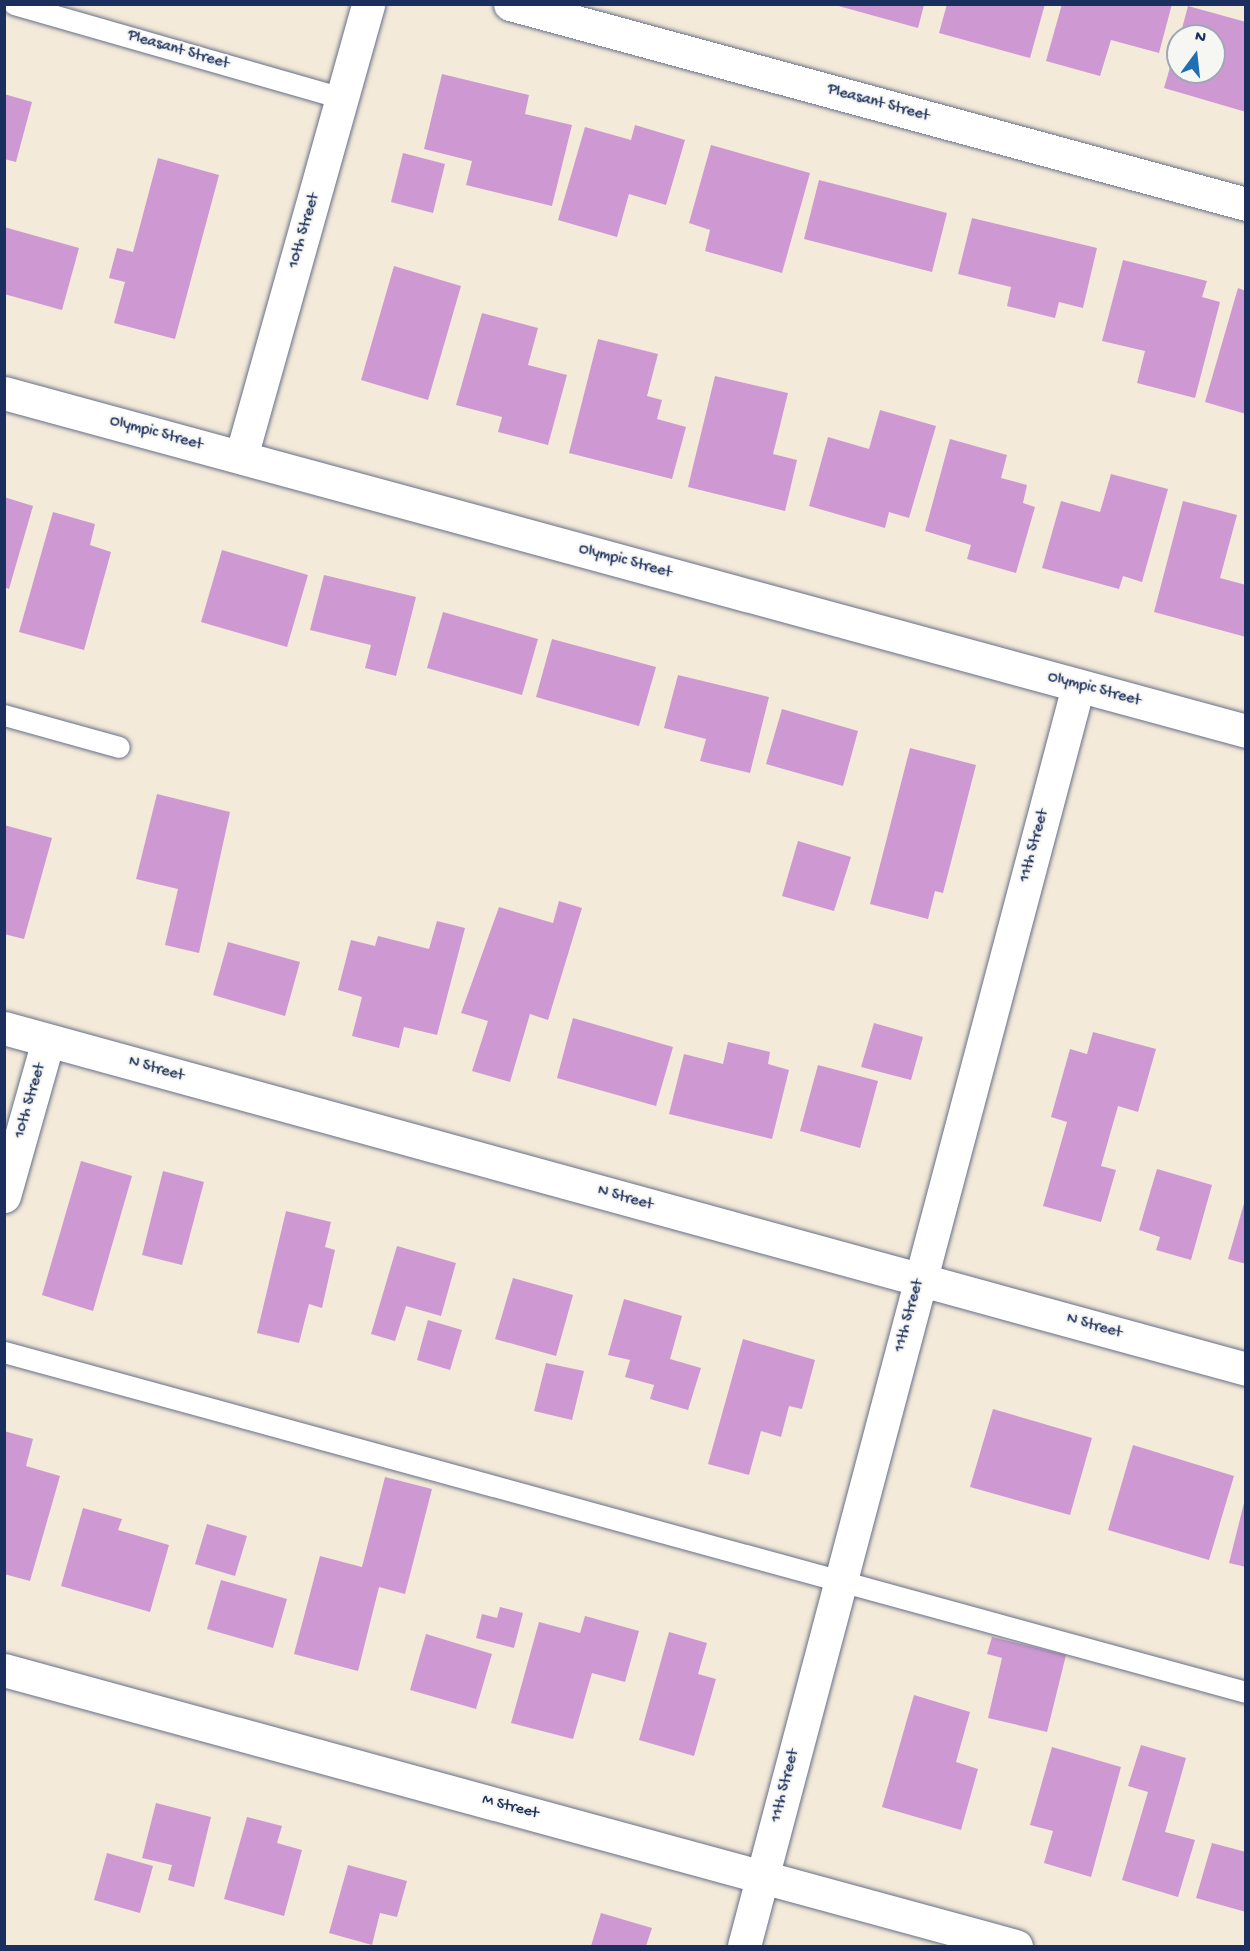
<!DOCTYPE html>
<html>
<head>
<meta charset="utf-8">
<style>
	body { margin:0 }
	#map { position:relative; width:1250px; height:1951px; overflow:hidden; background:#f4ead9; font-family:"Gochi Hand",sans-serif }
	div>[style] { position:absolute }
	.building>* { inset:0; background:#ce99d3 }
	.roads { filter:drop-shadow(0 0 2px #677089) drop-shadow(0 0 2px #677089) }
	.service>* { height:21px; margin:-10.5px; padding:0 10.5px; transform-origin:10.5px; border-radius:10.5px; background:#fff }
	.minor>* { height:33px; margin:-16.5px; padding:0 16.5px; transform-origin:16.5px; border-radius:16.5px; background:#fff }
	span { translate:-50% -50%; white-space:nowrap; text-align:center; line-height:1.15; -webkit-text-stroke:4.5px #f6f6f2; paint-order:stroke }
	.street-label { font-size:16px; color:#1b2f5e }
	.frame { position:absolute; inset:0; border:6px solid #1b2f5e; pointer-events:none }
	.north { position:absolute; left:1166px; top:24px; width:60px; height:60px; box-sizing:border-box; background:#f6f6f2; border:2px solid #9ea6b7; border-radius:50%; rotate:15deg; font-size:16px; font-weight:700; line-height:24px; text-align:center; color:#1b2f5e }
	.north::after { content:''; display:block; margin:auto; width:21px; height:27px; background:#1f6fb2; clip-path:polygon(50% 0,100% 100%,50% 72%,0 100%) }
</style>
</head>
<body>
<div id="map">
	<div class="building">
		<div style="clip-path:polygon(947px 4px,1045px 4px,1030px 58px,939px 33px)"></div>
		<div style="clip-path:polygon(1062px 4px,1172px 4px,1159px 53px,1111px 40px,1100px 76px,1046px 61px)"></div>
		<div style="clip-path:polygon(835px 5px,924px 5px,918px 28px)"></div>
		<div style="clip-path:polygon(1188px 6px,1246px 22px,1246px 112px,1164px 88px,1177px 43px,1178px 72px,1214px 72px,1214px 36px,1180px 36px)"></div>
		<div style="clip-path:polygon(442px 74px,529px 95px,525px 114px,572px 125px,552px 206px,466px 185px,472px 161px,424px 149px)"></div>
		<div style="clip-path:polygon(4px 94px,32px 102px,16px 162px,4px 159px)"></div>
		<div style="clip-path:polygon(635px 125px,685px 140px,666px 205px,629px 194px,617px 237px,558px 220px,585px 127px,631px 140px)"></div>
		<div style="clip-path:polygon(711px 145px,810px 173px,782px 273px,705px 251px,710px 230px,689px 223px)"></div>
		<div style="clip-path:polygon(403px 153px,445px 164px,433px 213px,391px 202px)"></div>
		<div style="clip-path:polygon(158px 158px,219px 175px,175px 339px,114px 323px,125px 282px,109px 278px,117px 248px,133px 252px)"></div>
		<div style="clip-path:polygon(819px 180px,947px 213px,932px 272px,804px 239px)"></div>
		<div style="clip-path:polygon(972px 218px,1097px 248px,1083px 308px,1059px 302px,1055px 318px,1007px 306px,1011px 287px,958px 274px)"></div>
		<div style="clip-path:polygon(4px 227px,79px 248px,62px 310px,4px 294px)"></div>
		<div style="clip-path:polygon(1123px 260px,1207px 281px,1202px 297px,1220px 302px,1195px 398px,1137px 383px,1145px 351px,1102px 341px)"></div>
		<div style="clip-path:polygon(394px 266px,461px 286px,428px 400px,361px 380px)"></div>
		<div style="clip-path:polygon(1238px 288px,1246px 291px,1246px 414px,1205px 402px)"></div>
		<div style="clip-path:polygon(482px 313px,538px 328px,528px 365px,567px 375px,548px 445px,498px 432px,502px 417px,456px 405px)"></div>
		<div style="clip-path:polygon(598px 339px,658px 354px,647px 396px,662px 400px,657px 419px,686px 427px,672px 479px,569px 453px)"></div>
		<div style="clip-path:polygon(715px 376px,788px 393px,773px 454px,797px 460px,785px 511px,688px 487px)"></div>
		<div style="clip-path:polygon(880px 410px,936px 426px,909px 518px,889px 512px,885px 528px,809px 506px,828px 437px,869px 449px)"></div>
		<div style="clip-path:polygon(950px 439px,1007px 455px,1001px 478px,1027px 485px,1023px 503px,1035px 507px,1016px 573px,967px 559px,971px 545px,925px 531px)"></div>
		<div style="clip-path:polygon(1111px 474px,1168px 489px,1142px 582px,1123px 576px,1119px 589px,1042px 568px,1061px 501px,1100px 512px)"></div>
		<div style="clip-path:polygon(4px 497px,33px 506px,9px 589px,4px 587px)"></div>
		<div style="clip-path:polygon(1183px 501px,1237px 515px,1220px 578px,1246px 585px,1246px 637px,1154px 612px)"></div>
		<div style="clip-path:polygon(53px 512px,95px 524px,90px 545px,111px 552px,84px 650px,19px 632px)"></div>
		<div style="clip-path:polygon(222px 550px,308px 575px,287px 647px,201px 622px)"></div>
		<div style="clip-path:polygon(324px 575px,416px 597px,396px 676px,365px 668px,371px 645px,310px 630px)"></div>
		<div style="clip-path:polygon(443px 612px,538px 639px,522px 695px,427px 668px)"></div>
		<div style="clip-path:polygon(552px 639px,656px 667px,639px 726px,536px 697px)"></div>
		<div style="clip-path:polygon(678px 675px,769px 697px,750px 773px,700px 761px,706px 739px,664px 728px)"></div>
		<div style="clip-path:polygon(782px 709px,858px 731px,843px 786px,766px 764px)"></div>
		<div style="clip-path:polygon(910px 748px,976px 765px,943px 893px,935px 891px,928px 919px,870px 904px)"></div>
		<div style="clip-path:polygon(157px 794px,230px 812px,199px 953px,165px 945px,178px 889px,136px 879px)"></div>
		<div style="clip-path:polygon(4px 825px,52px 838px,24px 939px,4px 934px)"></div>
		<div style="clip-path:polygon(798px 841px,851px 857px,834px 911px,782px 896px)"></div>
		<div style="clip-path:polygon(559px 901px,582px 908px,548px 1020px,530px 1014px,510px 1082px,472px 1071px,488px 1021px,461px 1013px,499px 907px,553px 923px)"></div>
		<div style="clip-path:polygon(437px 921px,465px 928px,437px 1035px,404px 1027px,399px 1048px,352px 1036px,362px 997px,338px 990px,351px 940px,375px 946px,378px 936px,429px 949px)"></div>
		<div style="clip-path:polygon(228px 942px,300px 962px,285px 1016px,213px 995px)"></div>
		<div style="clip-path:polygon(573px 1018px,673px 1047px,656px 1106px,557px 1078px)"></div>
		<div style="clip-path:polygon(874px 1023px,923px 1037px,911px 1080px,861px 1067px)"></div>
		<div style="clip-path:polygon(1093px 1032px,1156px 1049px,1138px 1112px,1118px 1106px,1101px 1166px,1116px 1170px,1101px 1222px,1043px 1206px,1067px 1122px,1051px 1117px,1070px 1049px,1087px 1054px)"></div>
		<div style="clip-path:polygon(728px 1042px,770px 1052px,768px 1064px,789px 1070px,772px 1139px,669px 1114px,684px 1054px,723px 1064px)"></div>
		<div style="clip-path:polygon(818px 1065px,878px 1081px,860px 1148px,800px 1131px)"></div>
		<div style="clip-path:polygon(81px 1161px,132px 1176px,93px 1311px,42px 1295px)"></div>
		<div style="clip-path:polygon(1157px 1169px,1212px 1185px,1191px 1260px,1156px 1250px,1160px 1237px,1139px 1230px)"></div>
		<div style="clip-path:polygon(163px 1171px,204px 1182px,182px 1265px,142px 1255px)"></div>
		<div style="clip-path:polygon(1245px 1200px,1246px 1201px,1246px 1264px,1228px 1259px)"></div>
		<div style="clip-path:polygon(286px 1211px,331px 1222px,325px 1247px,335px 1250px,322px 1308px,309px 1304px,299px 1343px,257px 1333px)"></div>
		<div style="clip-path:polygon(397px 1246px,456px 1263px,441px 1316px,406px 1306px,395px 1341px,371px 1334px)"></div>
		<div style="clip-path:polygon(513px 1278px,573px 1295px,556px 1356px,495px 1339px)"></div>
		<div style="clip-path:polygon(624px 1299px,682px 1316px,670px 1359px,701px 1368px,688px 1410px,650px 1399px,654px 1385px,625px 1377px,630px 1360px,608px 1355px)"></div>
		<div style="clip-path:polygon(428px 1320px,462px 1330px,450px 1370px,417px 1360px)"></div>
		<div style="clip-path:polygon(743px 1339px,815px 1360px,802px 1409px,789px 1406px,781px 1437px,761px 1431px,749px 1475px,708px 1464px)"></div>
		<div style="clip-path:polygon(546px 1363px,584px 1371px,572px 1420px,534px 1411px)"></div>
		<div style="clip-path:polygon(993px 1409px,1092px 1438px,1070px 1515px,970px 1487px)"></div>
		<div style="clip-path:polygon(4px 1431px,33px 1439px,26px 1466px,60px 1476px,30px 1581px,4px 1574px)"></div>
		<div style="clip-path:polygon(1133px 1445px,1234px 1476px,1209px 1560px,1108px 1530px)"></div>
		<div style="clip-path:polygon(385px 1477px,432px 1489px,405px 1594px,379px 1587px,358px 1671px,294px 1654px,320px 1556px,362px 1567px)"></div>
		<div style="clip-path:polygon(1246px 1495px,1246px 1567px,1229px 1563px)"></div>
		<div style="clip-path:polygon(83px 1508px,122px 1519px,118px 1530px,169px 1545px,150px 1612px,61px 1586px)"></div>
		<div style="clip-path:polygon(207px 1524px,247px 1536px,235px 1576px,195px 1564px)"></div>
		<div style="clip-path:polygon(221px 1580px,287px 1599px,273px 1648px,207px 1629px)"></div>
		<div style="clip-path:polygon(500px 1607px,523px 1613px,514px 1648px,476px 1638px,482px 1614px,497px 1618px)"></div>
		<div style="clip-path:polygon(585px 1616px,639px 1631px,625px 1682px,592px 1673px,573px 1739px,511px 1723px,539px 1622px,580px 1633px)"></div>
		<div style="clip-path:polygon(669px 1632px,707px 1643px,698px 1674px,716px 1679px,694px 1756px,639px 1740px)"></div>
		<div style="clip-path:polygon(426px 1634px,492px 1654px,476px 1709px,410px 1690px)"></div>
		<div style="clip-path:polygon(992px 1637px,1066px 1655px,1047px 1732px,988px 1718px,1002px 1658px,987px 1654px)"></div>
		<div style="clip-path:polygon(914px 1695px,970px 1712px,956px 1762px,978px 1769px,961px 1830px,882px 1807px)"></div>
		<div style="clip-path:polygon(1141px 1745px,1186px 1758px,1165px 1832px,1195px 1840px,1178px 1897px,1122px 1880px,1148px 1792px,1128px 1786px)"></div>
		<div style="clip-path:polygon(1052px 1747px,1121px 1767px,1091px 1877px,1044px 1863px,1053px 1831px,1030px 1825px)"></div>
		<div style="clip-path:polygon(156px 1803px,211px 1817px,194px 1887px,168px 1880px,172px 1865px,142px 1858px)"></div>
		<div style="clip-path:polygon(247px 1817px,282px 1826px,277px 1843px,302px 1850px,284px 1916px,224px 1899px)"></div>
		<div style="clip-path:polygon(1212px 1843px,1246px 1852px,1246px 1912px,1196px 1898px)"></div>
		<div style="clip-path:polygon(107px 1853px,153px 1866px,140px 1913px,94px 1900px)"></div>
		<div style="clip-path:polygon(348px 1865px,407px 1881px,397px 1917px,380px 1913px,372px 1945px,329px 1933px)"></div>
		<div style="clip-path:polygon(601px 1913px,652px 1928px,646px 1946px,591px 1946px)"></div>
	</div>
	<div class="roads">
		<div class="service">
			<div style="left:14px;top:4px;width:341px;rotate:16deg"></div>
			<div style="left:4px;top:715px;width:119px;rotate:15.5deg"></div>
			<div style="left:4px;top:1352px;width:1288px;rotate:15.31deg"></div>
		</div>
		<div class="minor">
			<div style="left:510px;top:4px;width:763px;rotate:15.2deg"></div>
			<div style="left:4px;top:393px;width:1287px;rotate:15.22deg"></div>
			<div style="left:241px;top:457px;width:470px;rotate:-74.3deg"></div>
			<div style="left:4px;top:1028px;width:1288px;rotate:15.35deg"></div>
			<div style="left:4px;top:1196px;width:161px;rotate:-74.2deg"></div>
			<div style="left:4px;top:1670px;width:1049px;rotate:15.26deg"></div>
			<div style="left:744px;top:1946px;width:1304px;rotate:-75.15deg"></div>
		</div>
	</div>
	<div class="street-label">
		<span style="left:178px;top:51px;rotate:16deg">Pleasant Street</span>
		<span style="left:878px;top:104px;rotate:15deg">Pleasant Street</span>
		<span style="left:305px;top:231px;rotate:-74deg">10th Street</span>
		<span style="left:156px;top:434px;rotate:15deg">Olympic Street</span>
		<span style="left:625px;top:562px;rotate:15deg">Olympic Street</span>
		<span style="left:1094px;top:690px;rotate:15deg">Olympic Street</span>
		<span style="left:1035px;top:846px;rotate:-75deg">11th Street</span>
		<span style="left:156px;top:1070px;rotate:15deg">N Street</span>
		<span style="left:31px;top:1101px;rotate:-74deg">10th Street</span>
		<span style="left:625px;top:1199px;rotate:15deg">N Street</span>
		<span style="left:910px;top:1316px;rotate:-75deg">11th Street</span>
		<span style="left:1094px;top:1327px;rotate:15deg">N Street</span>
		<span style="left:786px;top:1786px;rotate:-76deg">11th Street</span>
		<span style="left:510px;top:1808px;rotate:15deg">M Street</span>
	</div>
	<div class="frame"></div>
	<div class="north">N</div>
</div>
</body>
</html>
